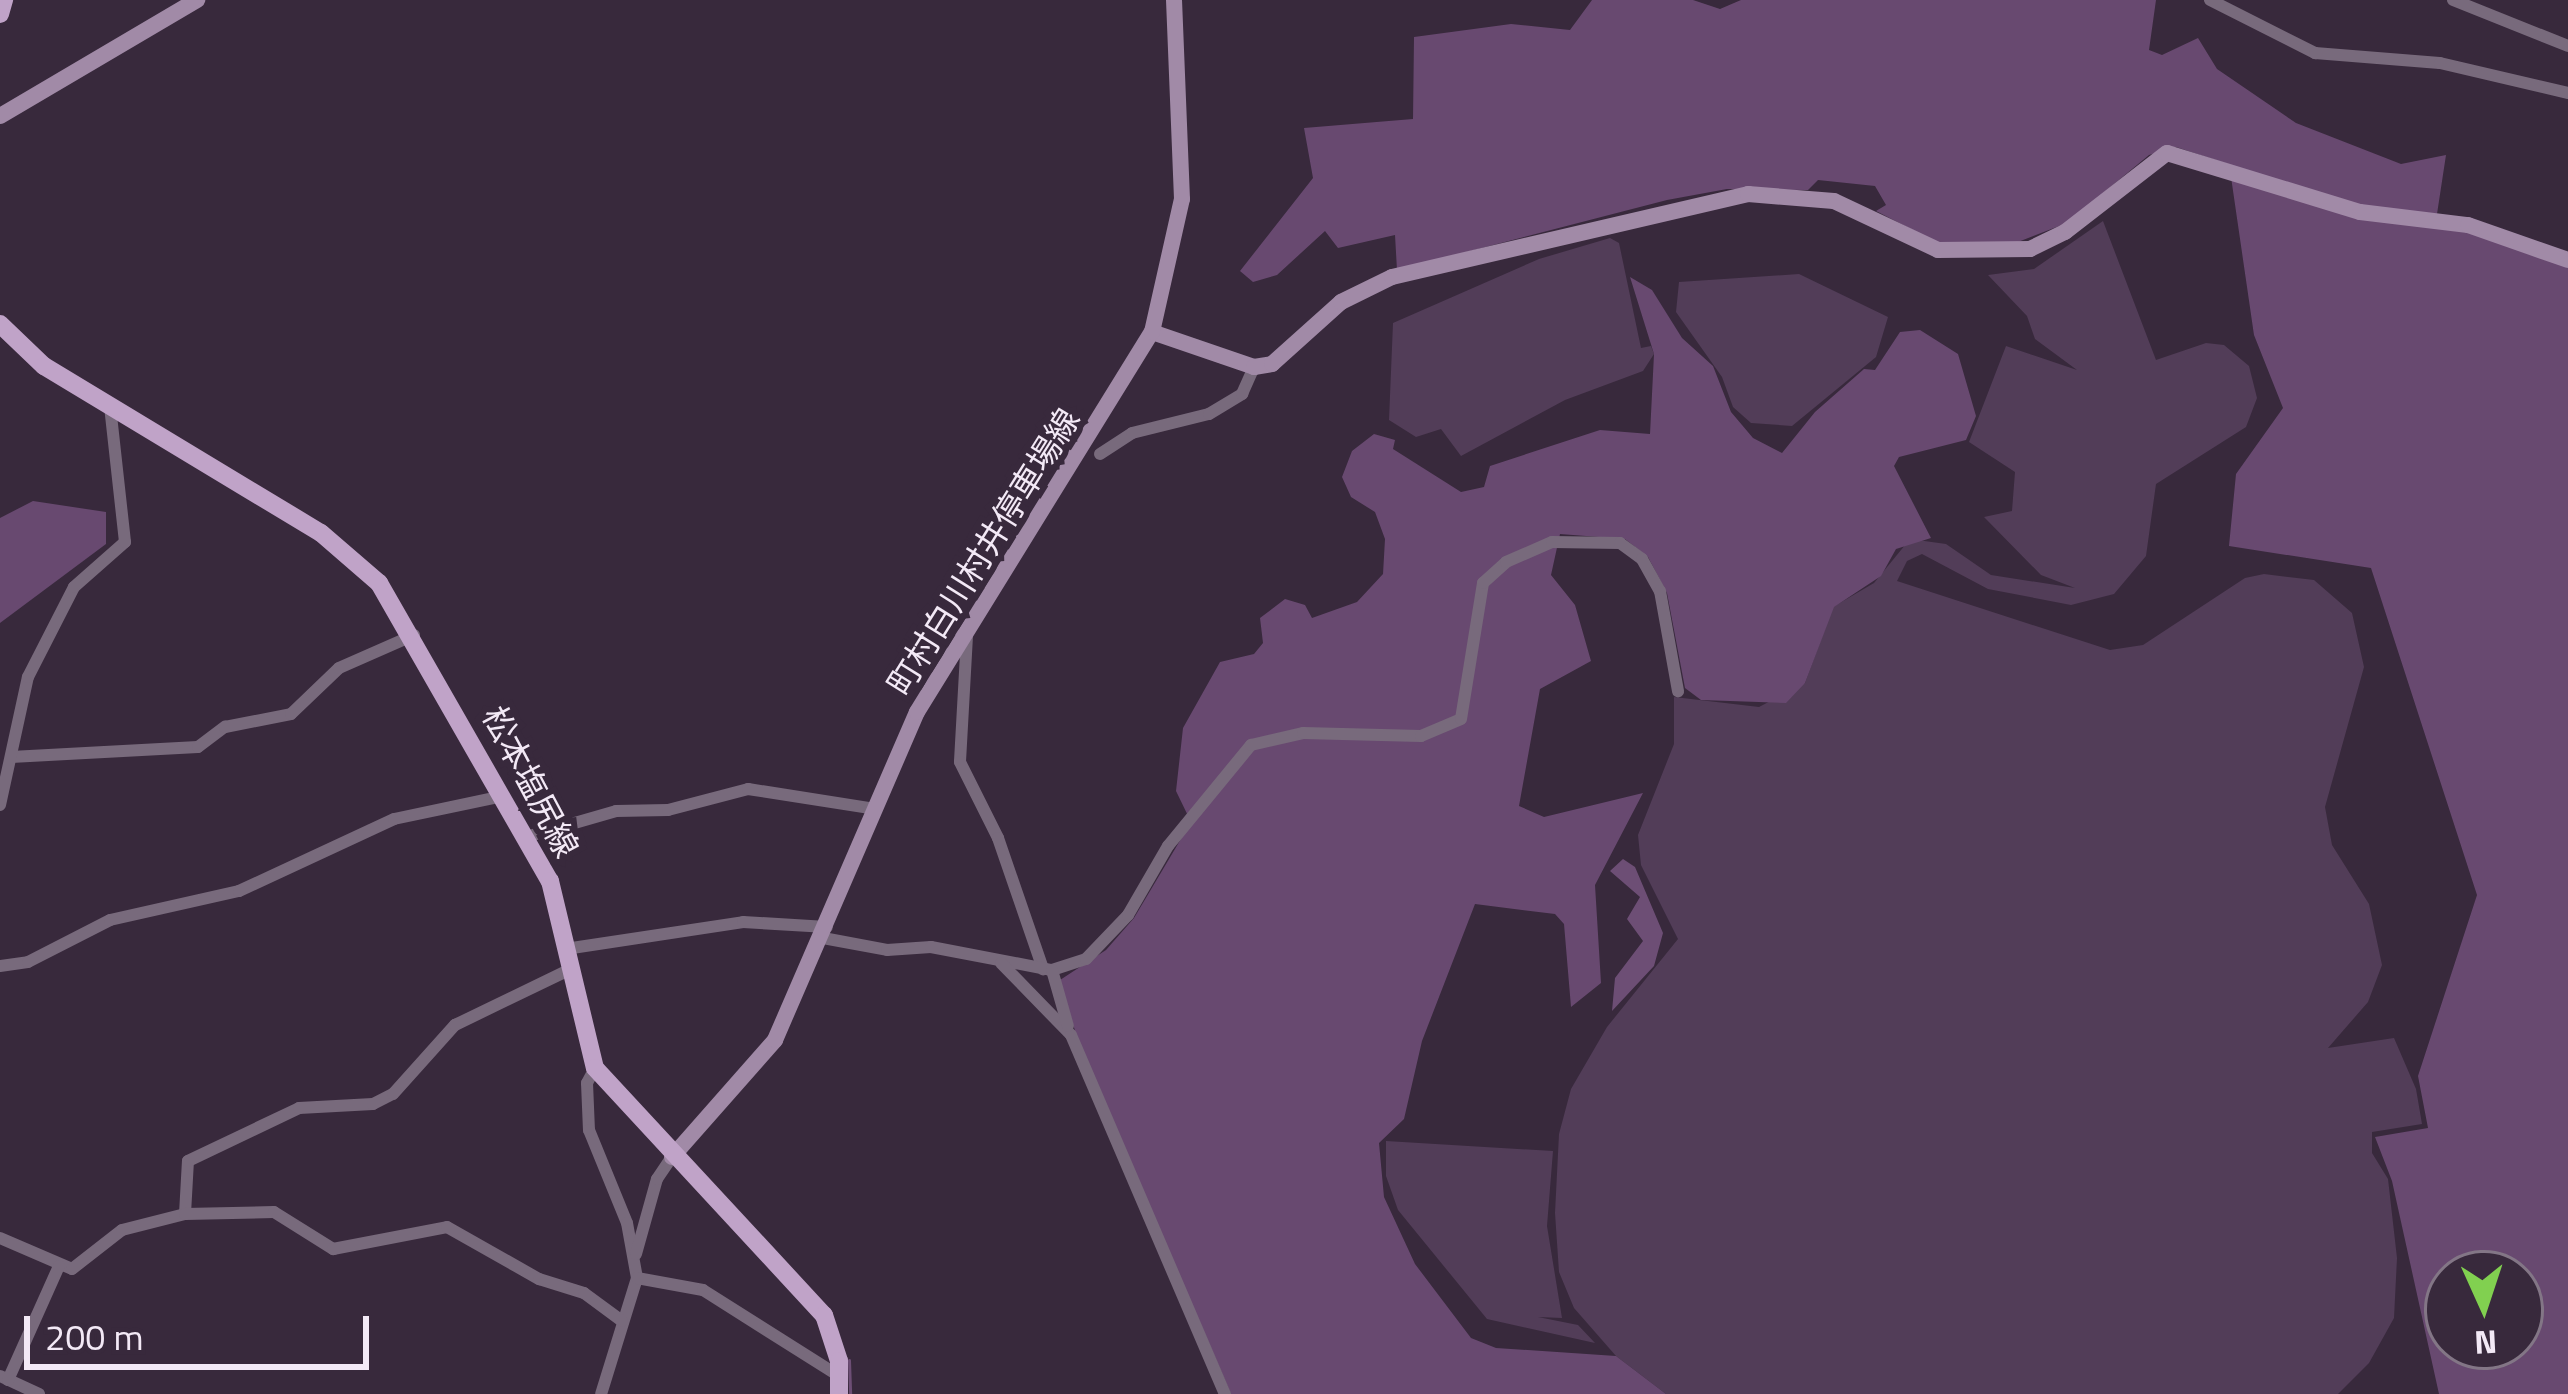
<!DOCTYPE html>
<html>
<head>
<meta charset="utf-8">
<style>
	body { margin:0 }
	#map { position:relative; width:2568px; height:1394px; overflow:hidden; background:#38293c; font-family:"Titillium Web","Noto Sans JP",sans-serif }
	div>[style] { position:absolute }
	.green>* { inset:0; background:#523d58 }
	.forest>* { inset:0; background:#684970 }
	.water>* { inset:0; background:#6d4e75 }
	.stream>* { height:3px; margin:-1.5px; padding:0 1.5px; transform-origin:1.5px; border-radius:1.5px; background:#6d4e75 }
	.street>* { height:12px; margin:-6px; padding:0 6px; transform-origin:6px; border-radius:6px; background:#786a7c }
	.secondary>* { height:16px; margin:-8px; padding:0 8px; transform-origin:8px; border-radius:8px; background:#a18aa7 }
	.primary>* { height:18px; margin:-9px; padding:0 9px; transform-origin:9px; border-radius:9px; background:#c0a3c8 }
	span { translate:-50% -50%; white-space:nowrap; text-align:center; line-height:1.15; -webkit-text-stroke:12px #38293c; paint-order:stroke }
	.street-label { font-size:33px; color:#f3e9f6 }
	.north { position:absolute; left:2424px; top:1250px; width:120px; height:120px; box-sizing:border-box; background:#38293c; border:3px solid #837686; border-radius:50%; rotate:177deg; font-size:33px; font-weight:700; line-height:48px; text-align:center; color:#f3e9f6 }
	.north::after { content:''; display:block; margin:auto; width:42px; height:54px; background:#81d050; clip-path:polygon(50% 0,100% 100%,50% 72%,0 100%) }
	.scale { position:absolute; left:24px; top:1316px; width:345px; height:54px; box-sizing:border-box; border:6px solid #f3e9f6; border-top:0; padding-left:15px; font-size:36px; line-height:42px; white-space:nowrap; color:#f3e9f6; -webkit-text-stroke:9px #38293c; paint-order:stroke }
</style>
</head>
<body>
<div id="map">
	<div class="green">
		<div style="clip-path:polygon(2103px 221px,2156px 360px,2206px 343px,2224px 345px,2249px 366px,2257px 398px,2246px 427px,2156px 484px,2146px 556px,2114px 594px,2071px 605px,1988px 589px,1922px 554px,1907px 561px,1897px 581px,2110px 650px,2143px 645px,2245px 578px,2264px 574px,2314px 580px,2352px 613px,2364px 667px,2325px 807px,2332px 845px,2369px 904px,2382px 965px,2368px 1002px,2328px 1048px,2394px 1038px,2416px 1089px,2422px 1124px,2372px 1132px,2372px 1153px,2388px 1179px,2397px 1258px,2394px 1318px,2369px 1363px,2338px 1394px,1666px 1394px,1616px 1356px,1574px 1308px,1559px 1272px,1555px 1213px,1559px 1134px,1571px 1089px,1607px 1027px,1678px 939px,1641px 865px,1638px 835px,1674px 744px,1674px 697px,1759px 707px,1805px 683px,1833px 607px,1874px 583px,1910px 539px,1946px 544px,1991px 575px,2075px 588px,2041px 575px,1984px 517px,2012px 511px,2015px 472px,1969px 442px,2006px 346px,2077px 370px,2035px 339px,2027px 316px,1988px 275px,2034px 269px)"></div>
		<div style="clip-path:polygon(1610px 238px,1619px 243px,1641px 348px,1651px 346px,1654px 354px,1643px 371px,1565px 400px,1461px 456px,1441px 429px,1416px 437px,1389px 420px,1393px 323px,1539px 259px)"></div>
		<div style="clip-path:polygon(1799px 274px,1888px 317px,1876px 357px,1792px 426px,1751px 423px,1733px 407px,1722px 377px,1676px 312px,1679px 282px)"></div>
		<div style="clip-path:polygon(1386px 1141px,1553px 1151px,1547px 1226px,1562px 1318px,1538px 1317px,1578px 1325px,1595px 1343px,1487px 1319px,1398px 1210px,1386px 1176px)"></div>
	</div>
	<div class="forest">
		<div style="clip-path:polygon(1592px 0,1693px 0,1720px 9px,1741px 0,2156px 0,2149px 50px,2162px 55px,2198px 38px,2217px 69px,2296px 123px,2401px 164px,2446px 155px,2437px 214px,2365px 209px,2176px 147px,2149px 155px,2067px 223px,2005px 247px,1940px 244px,1876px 211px,1886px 205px,1875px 186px,1818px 180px,1808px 190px,1727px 189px,1667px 200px,1397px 270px,1395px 235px,1338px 248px,1325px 231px,1277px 275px,1253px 282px,1240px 271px,1313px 178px,1304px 128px,1413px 119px,1414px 37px,1511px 24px,1570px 30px)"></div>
		<div style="clip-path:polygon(evenodd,2231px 177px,2465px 231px,2568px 266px,2568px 1394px,2439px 1394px,2392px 1181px,2375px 1137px,2428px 1128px,2418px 1076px,2477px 895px,2371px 568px,2229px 546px,2236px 474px,2283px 408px,2254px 335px,2231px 177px,2448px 1274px,2520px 1274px,2520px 1346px,2448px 1346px,2448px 1274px)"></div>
		<div style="clip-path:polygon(1630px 277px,1652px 290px,1682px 338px,1713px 366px,1731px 412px,1753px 438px,1782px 453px,1815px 412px,1864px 369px,1875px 370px,1900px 332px,1920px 330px,1958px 354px,1976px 416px,1966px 440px,1899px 457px,1894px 466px,1931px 538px,1896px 549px,1881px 576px,1834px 607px,1805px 683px,1786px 703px,1701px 700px,1685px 688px,1667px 593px,1648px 557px,1625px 539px,1560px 534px,1551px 575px,1575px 605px,1591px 661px,1540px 689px,1519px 806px,1544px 817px,1643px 793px,1595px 885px,1601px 983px,1571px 1007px,1564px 924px,1555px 914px,1475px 904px,1422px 1041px,1404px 1119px,1379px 1143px,1384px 1197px,1415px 1264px,1471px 1338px,1496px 1348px,1616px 1356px,1666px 1394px,1231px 1394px,1078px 1041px,1060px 980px,1106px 950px,1134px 918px,1191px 822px,1176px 791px,1183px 728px,1220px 662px,1254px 654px,1263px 643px,1260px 618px,1285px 599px,1305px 605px,1312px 618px,1357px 602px,1383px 574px,1385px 539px,1375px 512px,1351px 497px,1342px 477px,1352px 451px,1374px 434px,1395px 440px,1393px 449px,1461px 492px,1484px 487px,1490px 466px,1600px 430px,1650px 434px,1654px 354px)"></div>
		<div style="clip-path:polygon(33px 501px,106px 512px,106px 544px,0 623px,0 518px)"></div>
	</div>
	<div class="water">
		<div style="clip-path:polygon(1623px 859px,1635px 867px,1663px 933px,1654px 966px,1612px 1011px,1615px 978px,1643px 941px,1627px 919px,1640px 897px,1610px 871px)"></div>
	</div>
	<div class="stream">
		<div style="left:849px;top:1360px;width:34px;rotate:88deg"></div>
	</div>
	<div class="street">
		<div style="left:2210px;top:0;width:118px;rotate:26.8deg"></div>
		<div style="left:2315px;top:53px;width:125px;rotate:4.6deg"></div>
		<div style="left:2440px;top:63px;width:131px;rotate:13.2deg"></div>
		<div style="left:2453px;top:0;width:124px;rotate:21.8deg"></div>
		<div style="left:1100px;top:454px;width:38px;rotate:-33deg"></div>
		<div style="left:1132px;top:433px;width:79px;rotate:-13.9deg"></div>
		<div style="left:1209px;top:414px;width:39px;rotate:-31deg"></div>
		<div style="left:1242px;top:394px;width:30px;rotate:-66deg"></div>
		<div style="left:967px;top:636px;width:126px;rotate:93.2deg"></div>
		<div style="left:960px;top:762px;width:85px;rotate:63.4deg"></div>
		<div style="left:998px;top:838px;width:139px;rotate:71deg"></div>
		<div style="left:11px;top:757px;width:187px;rotate:-3.1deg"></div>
		<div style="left:198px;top:747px;width:34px;rotate:-37deg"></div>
		<div style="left:225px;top:727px;width:67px;rotate:-11.1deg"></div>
		<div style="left:291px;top:714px;width:66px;rotate:-43.8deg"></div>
		<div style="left:339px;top:668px;width:82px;rotate:-23.7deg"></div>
		<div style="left:0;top:805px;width:131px;rotate:-77.7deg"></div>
		<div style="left:28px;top:677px;width:101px;rotate:-62.9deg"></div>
		<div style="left:74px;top:587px;width:68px;rotate:-41.4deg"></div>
		<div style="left:125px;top:542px;width:137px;rotate:-96.3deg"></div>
		<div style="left:526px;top:837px;width:94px;rotate:-16.1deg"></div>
		<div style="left:616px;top:811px;width:52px;rotate:-1.1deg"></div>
		<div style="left:668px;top:810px;width:83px;rotate:-14.7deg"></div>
		<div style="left:748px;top:789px;width:130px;rotate:8.9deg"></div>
		<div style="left:823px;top:938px;width:65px;rotate:10.6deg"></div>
		<div style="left:887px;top:950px;width:44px;rotate:-3.9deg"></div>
		<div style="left:931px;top:947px;width:123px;rotate:10.8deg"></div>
		<div style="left:1052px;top:970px;width:36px;rotate:-18deg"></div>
		<div style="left:1086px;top:959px;width:61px;rotate:-46.3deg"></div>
		<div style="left:1128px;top:915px;width:80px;rotate:-59.9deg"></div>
		<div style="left:1168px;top:846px;width:131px;rotate:-50.6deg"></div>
		<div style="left:1251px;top:745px;width:53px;rotate:-13deg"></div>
		<div style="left:1303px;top:733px;width:118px;rotate:1.5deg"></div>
		<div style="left:1421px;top:736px;width:43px;rotate:-23deg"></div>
		<div style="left:1461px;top:719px;width:138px;rotate:-80.8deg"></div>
		<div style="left:1483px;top:583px;width:31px;rotate:-42deg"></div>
		<div style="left:1506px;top:562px;width:50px;rotate:-23.5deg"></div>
		<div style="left:1552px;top:542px;width:68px;rotate:0.8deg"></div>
		<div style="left:1620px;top:543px;width:27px;rotate:36deg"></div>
		<div style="left:1642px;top:559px;width:37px;rotate:61deg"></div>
		<div style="left:1660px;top:591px;width:102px;rotate:79.8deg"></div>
		<div style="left:572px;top:948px;width:173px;rotate:-8.6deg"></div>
		<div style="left:743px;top:922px;width:84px;rotate:3.4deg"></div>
		<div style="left:1001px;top:963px;width:100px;rotate:45.8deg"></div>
		<div style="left:1071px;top:1035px;width:391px;rotate:66.8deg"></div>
		<div style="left:0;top:966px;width:28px;rotate:-8deg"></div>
		<div style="left:28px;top:962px;width:92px;rotate:-27.1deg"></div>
		<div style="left:110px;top:920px;width:132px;rotate:-12.7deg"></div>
		<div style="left:239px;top:891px;width:171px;rotate:-24.9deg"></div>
		<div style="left:394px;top:819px;width:111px;rotate:-11.9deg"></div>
		<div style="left:1052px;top:970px;width:58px;rotate:74.1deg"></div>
		<div style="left:595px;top:1068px;width:17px;rotate:118deg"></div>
		<div style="left:587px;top:1083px;width:47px;rotate:87.6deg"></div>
		<div style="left:589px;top:1130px;width:100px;rotate:67.8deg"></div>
		<div style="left:627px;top:1223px;width:56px;rotate:79.7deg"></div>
		<div style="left:637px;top:1278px;width:121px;rotate:107.2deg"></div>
		<div style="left:185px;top:1214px;width:53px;rotate:-86.8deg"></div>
		<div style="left:188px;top:1161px;width:123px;rotate:-25.5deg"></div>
		<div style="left:299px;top:1108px;width:74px;rotate:-3.1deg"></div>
		<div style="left:373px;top:1104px;width:22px;rotate:-27deg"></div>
		<div style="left:393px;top:1094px;width:93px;rotate:-48.1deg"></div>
		<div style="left:455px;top:1025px;width:131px;rotate:-25.8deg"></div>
		<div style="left:0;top:1238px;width:78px;rotate:23.3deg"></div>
		<div style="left:72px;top:1269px;width:63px;rotate:-38deg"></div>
		<div style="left:122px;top:1230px;width:65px;rotate:-14.3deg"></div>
		<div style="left:185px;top:1214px;width:89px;rotate:-1.3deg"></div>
		<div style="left:274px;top:1212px;width:70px;rotate:32.1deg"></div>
		<div style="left:333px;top:1249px;width:116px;rotate:-10.9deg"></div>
		<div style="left:447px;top:1227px;width:106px;rotate:29.5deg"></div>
		<div style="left:539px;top:1279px;width:47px;rotate:17.3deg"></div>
		<div style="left:584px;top:1293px;width:47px;rotate:36.4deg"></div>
		<div style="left:636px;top:1254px;width:78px;rotate:-74.4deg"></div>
		<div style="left:657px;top:1179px;width:27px;rotate:-56deg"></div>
		<div style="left:637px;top:1278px;width:67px;rotate:10.3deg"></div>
		<div style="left:703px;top:1290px;width:161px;rotate:32.3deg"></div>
		<div style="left:0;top:1376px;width:43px;rotate:24.8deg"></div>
		<div style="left:8px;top:1380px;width:125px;rotate:-65.9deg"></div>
	</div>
	<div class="secondary">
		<div style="left:0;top:116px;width:229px;rotate:-30.5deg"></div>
		<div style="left:1152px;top:332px;width:108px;rotate:18.9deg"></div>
		<div style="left:1254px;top:367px;width:18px;rotate:-9deg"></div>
		<div style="left:1272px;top:364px;width:93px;rotate:-41.9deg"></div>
		<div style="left:1341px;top:302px;width:57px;rotate:-26.1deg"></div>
		<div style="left:1392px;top:277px;width:366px;rotate:-13.1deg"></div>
		<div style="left:1748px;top:194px;width:86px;rotate:4.7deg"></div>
		<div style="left:1834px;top:201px;width:115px;rotate:25.2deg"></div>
		<div style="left:1938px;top:250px;width:92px;rotate:-0.6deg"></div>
		<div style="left:2030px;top:249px;width:39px;rotate:-26deg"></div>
		<div style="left:2065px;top:232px;width:129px;rotate:-37.8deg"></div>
		<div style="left:2167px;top:153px;width:202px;rotate:17deg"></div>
		<div style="left:2360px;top:212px;width:109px;rotate:6.9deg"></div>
		<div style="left:2468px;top:225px;width:106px;rotate:19.3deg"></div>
		<div style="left:672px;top:1157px;width:156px;rotate:-48.6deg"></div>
		<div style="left:775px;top:1040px;width:357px;rotate:-66.6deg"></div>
		<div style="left:917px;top:712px;width:447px;rotate:-58.3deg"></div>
		<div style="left:1152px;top:332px;width:136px;rotate:-77.3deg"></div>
		<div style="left:1182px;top:199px;width:199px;rotate:-92.3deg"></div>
	</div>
	<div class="primary">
		<div style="left:0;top:14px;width:15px;rotate:-74deg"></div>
		<div style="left:0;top:324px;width:61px;rotate:43.7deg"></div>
		<div style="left:44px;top:366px;width:323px;rotate:31.1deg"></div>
		<div style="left:321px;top:533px;width:77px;rotate:40.8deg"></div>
		<div style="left:379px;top:583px;width:344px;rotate:60.2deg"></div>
		<div style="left:550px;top:881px;width:192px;rotate:76.5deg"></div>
		<div style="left:595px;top:1068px;width:337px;rotate:47.2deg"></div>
		<div style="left:824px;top:1315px;width:48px;rotate:71.9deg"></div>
		<div style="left:839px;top:1361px;width:33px;rotate:90deg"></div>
	</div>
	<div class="street-label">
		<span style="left:984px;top:552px;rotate:-58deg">町村白川村井停車場線</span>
		<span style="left:530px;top:782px;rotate:62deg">松本塩尻線</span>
	</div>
	<div class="north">N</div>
	<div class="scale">200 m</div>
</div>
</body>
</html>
